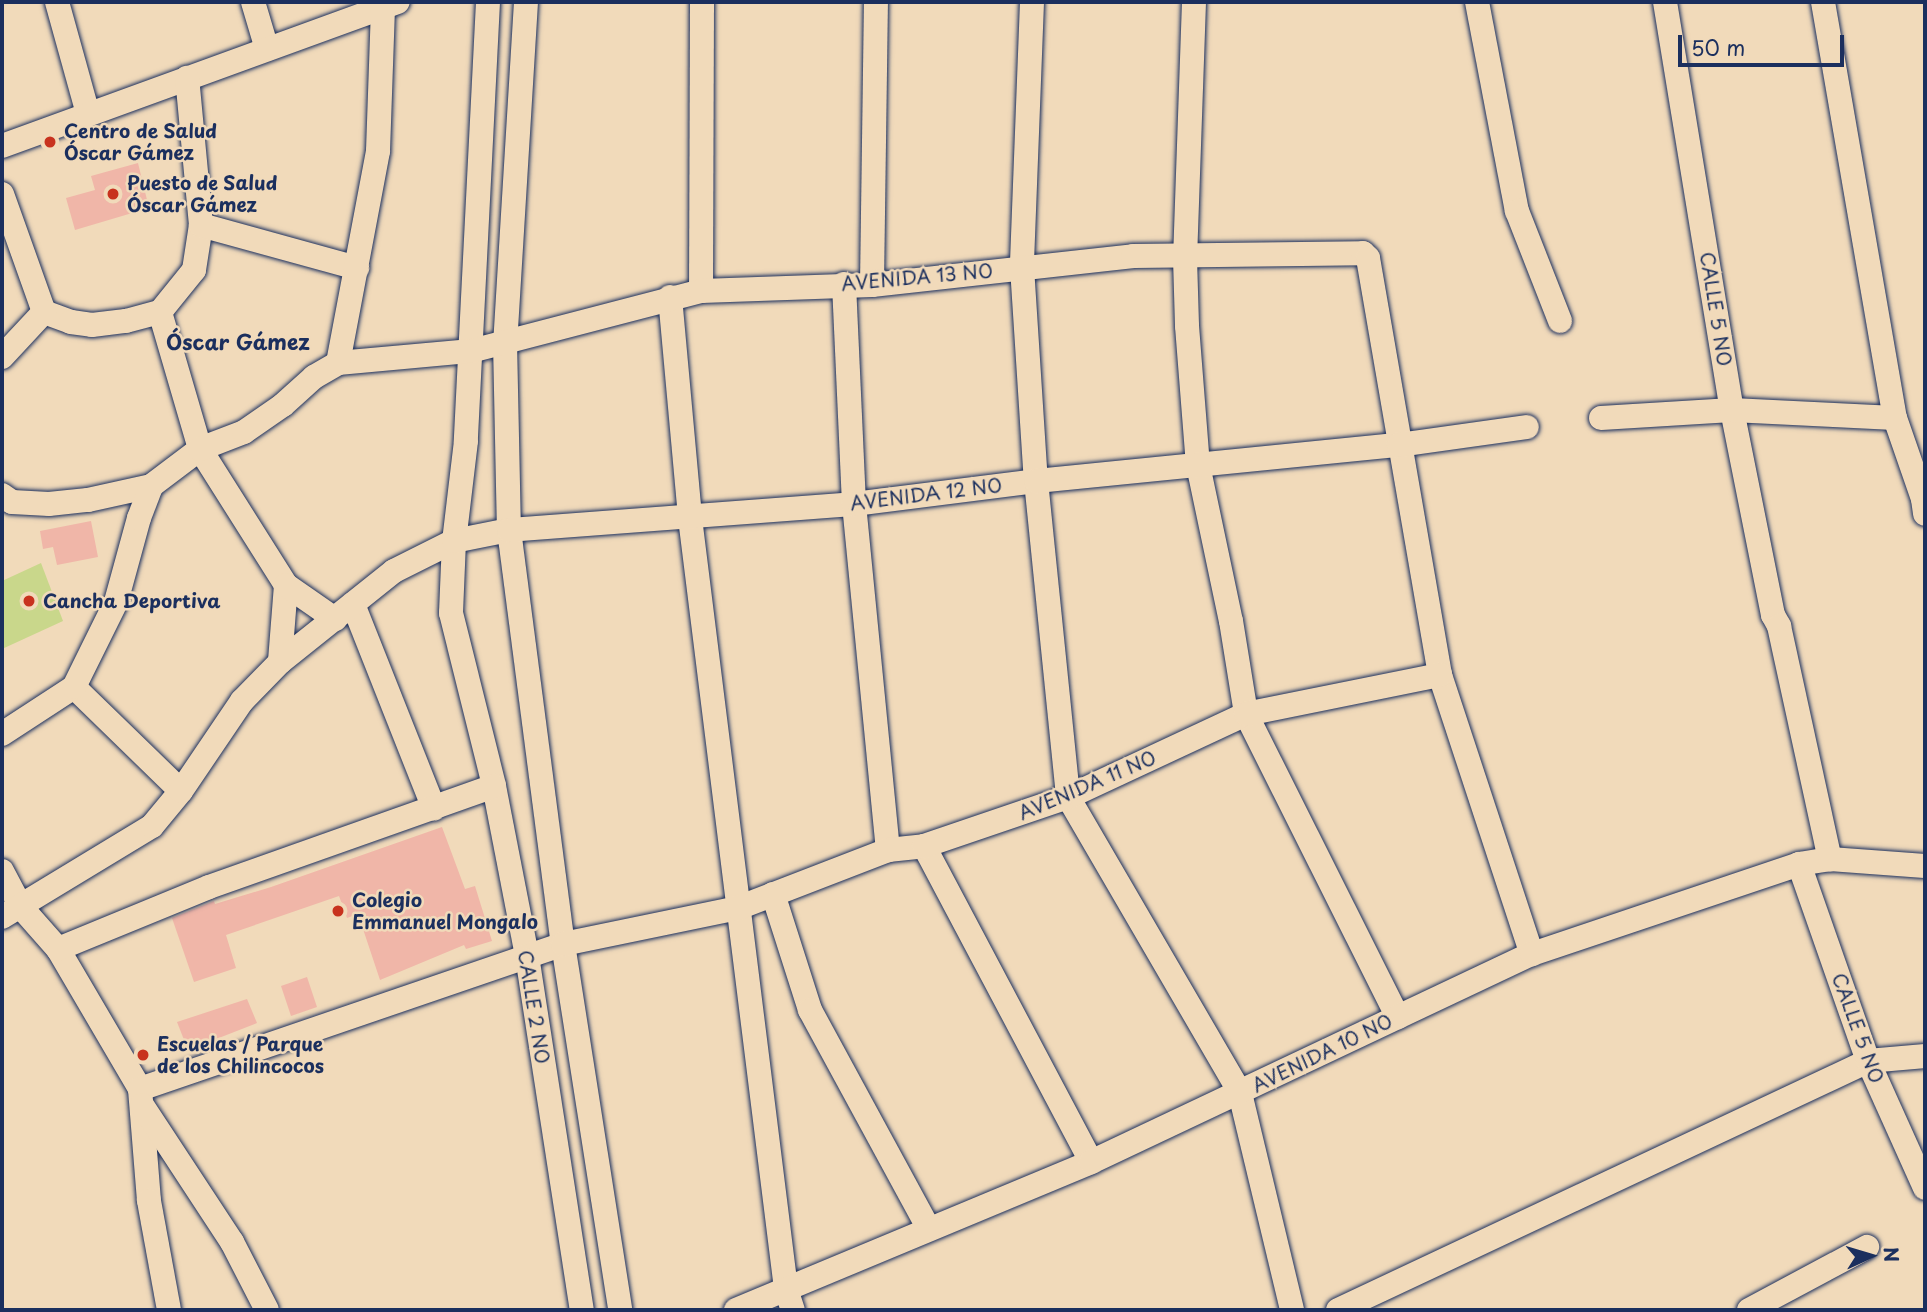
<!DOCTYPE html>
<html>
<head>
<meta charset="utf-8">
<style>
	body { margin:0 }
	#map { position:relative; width:1927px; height:1312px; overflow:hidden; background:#f1daba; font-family:"Playpen Sans",sans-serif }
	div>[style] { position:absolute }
	.green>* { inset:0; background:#c9d78b }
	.building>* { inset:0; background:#f0b6a8 }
	.roads { filter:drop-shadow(0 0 2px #1b2f5e) drop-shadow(0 0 2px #1b2f5e) }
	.street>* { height:24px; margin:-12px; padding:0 12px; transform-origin:12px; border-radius:12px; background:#f1daba }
	.dots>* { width:19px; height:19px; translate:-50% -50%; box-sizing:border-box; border:4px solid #f1daba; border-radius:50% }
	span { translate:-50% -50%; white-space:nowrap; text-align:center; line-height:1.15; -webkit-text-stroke:5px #f1daba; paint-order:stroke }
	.poi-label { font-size:19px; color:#1b2f5e; font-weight:700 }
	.left { translate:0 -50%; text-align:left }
	.street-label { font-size:19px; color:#1b2f5e }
	.neighbourhood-label { font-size:21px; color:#1b2f5e; font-weight:700 }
	.frame { position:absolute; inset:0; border:4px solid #1b2f5e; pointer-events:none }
	.north { position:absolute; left:1836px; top:1221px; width:70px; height:70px; -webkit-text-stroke:5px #f1daba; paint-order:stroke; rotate:86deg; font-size:19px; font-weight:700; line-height:28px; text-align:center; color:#1b2f5e }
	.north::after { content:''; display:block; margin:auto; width:24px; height:32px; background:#1b2f5e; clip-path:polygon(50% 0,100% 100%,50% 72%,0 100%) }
	.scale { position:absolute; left:1678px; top:35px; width:166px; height:32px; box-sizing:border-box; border:4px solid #1b2f5e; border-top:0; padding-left:9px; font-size:21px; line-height:24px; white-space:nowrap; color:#1b2f5e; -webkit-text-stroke:5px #f1daba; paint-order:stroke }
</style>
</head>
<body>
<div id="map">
	<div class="green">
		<div style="clip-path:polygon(41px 563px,63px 621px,2px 649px,2px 581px)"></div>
	</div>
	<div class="building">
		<div style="clip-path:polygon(138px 163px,149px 208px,75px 230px,66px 198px,95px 190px,91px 176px)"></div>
		<div style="clip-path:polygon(91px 521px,98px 557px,57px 565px,53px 547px,43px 549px,40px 531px)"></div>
		<div style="clip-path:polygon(442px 827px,465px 889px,475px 886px,492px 941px,466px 949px,464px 945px,380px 980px,358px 914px,347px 918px,339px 896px,226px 935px,236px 968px,194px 982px,172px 918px,214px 901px,215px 904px,271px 887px)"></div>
		<div style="clip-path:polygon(307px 977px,317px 1007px,291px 1016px,281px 986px)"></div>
		<div style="clip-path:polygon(247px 999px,257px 1023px,188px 1050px,177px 1022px)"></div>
	</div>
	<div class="roads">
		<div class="street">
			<div style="left:57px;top:2px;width:116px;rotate:74.5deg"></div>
			<div style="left:253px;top:2px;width:49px;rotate:73.4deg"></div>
			<div style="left:488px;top:2px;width:440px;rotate:92.9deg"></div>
			<div style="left:466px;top:441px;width:101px;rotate:96.8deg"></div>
			<div style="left:454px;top:541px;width:72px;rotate:92.4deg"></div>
			<div style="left:451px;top:613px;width:178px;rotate:76deg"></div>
			<div style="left:494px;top:786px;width:173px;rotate:79deg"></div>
			<div style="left:527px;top:956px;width:358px;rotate:81.2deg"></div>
			<div style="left:526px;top:2px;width:341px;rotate:93.5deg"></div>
			<div style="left:505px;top:342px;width:188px;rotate:88.8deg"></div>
			<div style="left:509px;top:530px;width:418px;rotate:82.6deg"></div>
			<div style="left:563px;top:944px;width:370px;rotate:81.1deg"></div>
			<div style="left:1032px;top:2px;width:265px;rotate:92.2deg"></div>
			<div style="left:1022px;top:267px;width:214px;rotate:86.3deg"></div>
			<div style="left:1036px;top:481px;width:318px;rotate:84.2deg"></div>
			<div style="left:1068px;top:797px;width:342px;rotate:59.8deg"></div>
			<div style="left:1240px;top:1093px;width:223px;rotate:76.5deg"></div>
			<div style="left:1194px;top:2px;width:256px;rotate:92deg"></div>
			<div style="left:1185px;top:258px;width:68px;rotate:88.3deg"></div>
			<div style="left:1187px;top:326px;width:139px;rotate:85.5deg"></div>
			<div style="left:1198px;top:465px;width:159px;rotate:78.1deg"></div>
			<div style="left:1231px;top:621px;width:94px;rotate:80.8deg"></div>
			<div style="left:1246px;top:714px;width:339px;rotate:63.4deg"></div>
			<div style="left:1477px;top:2px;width:213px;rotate:79.2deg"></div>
			<div style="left:1517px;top:211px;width:118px;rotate:68.6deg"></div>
			<div style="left:1665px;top:2px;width:413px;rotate:80.7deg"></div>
			<div style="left:1732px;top:410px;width:209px;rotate:78.7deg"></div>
			<div style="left:1773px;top:615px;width:13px;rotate:61deg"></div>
			<div style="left:1779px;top:626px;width:239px;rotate:77.7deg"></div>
			<div style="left:1823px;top:2px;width:422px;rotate:80.2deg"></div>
			<div style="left:1895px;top:418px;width:86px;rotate:70.9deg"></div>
			<div style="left:1923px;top:499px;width:15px;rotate:82deg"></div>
			<div style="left:2px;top:146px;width:421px;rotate:-20deg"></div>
			<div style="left:2px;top:194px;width:125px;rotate:70.4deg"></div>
			<div style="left:44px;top:312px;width:29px;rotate:20deg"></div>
			<div style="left:71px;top:322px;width:21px;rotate:8deg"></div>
			<div style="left:92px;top:325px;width:34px;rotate:-7deg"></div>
			<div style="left:126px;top:321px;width:35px;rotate:-15deg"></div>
			<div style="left:160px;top:312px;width:54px;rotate:-51deg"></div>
			<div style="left:194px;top:270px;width:46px;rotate:-81.2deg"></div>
			<div style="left:201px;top:225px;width:148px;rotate:-95.4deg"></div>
			<div style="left:201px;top:225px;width:162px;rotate:15.4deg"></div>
			<div style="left:844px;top:284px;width:220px;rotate:87.4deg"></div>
			<div style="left:854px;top:504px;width:348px;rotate:84.4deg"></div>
			<div style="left:872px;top:285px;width:283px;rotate:-89.2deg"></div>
			<div style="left:701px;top:291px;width:289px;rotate:-89.8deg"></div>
			<div style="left:670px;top:297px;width:222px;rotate:84.8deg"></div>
			<div style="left:690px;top:518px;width:777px;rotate:82.9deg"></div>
			<div style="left:786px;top:1289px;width:22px;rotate:72deg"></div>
			<div style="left:160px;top:312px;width:143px;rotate:73.7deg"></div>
			<div style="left:200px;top:449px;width:161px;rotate:57.7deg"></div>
			<div style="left:286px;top:585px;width:77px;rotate:94.5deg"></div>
			<div style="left:2px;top:357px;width:62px;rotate:-47deg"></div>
			<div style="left:338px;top:363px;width:134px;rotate:-5.2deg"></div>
			<div style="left:471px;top:351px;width:238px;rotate:-14.6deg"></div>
			<div style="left:701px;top:291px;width:171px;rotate:-2deg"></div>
			<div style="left:872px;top:285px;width:263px;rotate:-6.3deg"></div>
			<div style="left:1133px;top:256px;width:230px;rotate:-0.7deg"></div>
			<div style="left:1363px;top:253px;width:7px;rotate:45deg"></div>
			<div style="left:1368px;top:258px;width:423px;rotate:80.2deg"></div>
			<div style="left:1440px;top:675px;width:294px;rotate:71.8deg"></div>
			<div style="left:1601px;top:418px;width:131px;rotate:-3.5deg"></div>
			<div style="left:1732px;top:410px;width:163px;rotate:2.8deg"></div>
			<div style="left:2px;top:495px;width:12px;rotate:35deg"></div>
			<div style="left:12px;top:502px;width:37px;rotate:3deg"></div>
			<div style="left:49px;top:504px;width:39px;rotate:-6deg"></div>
			<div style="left:88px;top:500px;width:65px;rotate:-12.5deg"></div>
			<div style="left:151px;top:486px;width:61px;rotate:-37.1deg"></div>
			<div style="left:200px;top:449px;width:47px;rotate:-21.1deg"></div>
			<div style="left:244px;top:432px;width:47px;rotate:-34.7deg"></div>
			<div style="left:283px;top:405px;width:42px;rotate:-42.1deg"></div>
			<div style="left:314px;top:377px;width:28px;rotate:-30deg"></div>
			<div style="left:338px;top:363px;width:216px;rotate:-79.3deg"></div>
			<div style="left:378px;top:151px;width:144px;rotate:-88deg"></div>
			<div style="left:286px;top:585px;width:60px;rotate:34.8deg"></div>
			<div style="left:353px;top:604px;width:220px;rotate:68.4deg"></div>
			<div style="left:74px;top:687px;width:149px;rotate:44.2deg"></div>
			<div style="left:2px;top:734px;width:86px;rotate:-33.1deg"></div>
			<div style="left:74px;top:687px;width:95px;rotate:-63.7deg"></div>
			<div style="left:116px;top:602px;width:87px;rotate:-74.7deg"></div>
			<div style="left:139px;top:518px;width:34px;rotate:-69deg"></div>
			<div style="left:924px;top:846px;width:357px;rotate:62.1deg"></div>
			<div style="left:1799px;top:864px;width:209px;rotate:70.7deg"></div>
			<div style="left:1868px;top:1061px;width:139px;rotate:65.8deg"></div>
			<div style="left:2px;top:871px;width:41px;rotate:62.2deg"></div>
			<div style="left:21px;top:907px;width:56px;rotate:48.6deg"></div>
			<div style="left:58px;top:949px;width:162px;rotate:59.6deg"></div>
			<div style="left:140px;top:1089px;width:112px;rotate:85.4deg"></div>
			<div style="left:149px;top:1201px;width:111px;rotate:79.6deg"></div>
			<div style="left:773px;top:894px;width:122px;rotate:72.3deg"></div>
			<div style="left:810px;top:1010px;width:249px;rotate:61.5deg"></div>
			<div style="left:2px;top:917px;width:175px;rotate:-31.2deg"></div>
			<div style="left:152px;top:826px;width:45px;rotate:-50.4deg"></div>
			<div style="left:181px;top:791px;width:109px;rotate:-55.9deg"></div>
			<div style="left:242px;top:701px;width:54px;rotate:-45.7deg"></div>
			<div style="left:280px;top:662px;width:146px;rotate:-38.6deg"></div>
			<div style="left:394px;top:571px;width:67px;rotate:-26.6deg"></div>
			<div style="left:454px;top:541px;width:56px;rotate:-11.3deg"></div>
			<div style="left:509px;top:530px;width:346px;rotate:-4.3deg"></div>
			<div style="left:854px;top:504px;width:183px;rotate:-7.2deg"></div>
			<div style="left:1036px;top:481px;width:365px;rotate:-5.7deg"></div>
			<div style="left:1399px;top:445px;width:129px;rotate:-8deg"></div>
			<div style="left:58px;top:949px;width:163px;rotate:-22.3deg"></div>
			<div style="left:209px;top:887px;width:302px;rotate:-19.5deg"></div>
			<div style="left:140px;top:1089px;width:447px;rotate:-18.9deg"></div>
			<div style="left:563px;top:944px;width:179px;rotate:-11.6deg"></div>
			<div style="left:738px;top:908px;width:161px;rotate:-21.1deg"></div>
			<div style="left:888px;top:850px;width:36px;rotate:-6deg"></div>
			<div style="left:924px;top:846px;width:152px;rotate:-18.8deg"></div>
			<div style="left:1068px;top:797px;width:196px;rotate:-25deg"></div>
			<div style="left:1246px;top:714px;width:198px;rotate:-11.4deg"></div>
			<div style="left:142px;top:1105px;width:164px;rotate:56.7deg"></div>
			<div style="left:232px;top:1242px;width:76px;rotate:62.8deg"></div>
			<div style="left:736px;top:1310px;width:385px;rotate:-22.6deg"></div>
			<div style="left:1091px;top:1162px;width:488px;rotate:-25.3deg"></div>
			<div style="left:1532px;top:954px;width:282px;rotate:-18.6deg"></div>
			<div style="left:1799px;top:864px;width:31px;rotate:-9deg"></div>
			<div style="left:1830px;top:859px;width:95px;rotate:4.2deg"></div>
			<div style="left:1338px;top:1310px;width:586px;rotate:-25.16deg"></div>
			<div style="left:1868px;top:1061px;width:57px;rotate:-5deg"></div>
			<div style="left:1749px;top:1310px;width:134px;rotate:-28.1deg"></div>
		</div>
	</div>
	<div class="dots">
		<div style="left:50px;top:142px;background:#c8321e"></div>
		<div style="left:113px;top:194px;background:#c8321e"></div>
		<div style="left:29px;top:601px;background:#c8321e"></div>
		<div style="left:338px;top:911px;background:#c8321e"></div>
		<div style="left:143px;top:1055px;background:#c8321e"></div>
	</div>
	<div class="poi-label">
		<span class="left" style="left:64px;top:142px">Centro de Salud<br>Óscar Gámez</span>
		<span class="left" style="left:127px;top:194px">Puesto de Salud<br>Óscar Gámez</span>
		<span class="left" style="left:43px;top:601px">Cancha Deportiva</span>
		<span class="left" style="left:352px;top:911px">Colegio<br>Emmanuel Mongalo</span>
		<span class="left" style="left:157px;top:1055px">Escuelas / Parque<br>de los Chilincocos</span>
	</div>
	<div class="street-label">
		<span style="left:917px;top:277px;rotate:-5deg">AVENIDA 13 NO</span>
		<span style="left:1716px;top:309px;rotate:81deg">CALLE 5 NO</span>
		<span style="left:926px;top:494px;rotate:-7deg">AVENIDA 12 NO</span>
		<span style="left:1087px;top:785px;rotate:-23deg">AVENIDA 11 NO</span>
		<span style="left:534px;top:1007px;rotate:81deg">CALLE 2 NO</span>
		<span style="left:1858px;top:1028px;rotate:70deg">CALLE 5 NO</span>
		<span style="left:1322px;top:1053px;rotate:-26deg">AVENIDA 10 NO</span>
	</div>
	<div class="neighbourhood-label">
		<span style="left:238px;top:341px">Óscar Gámez</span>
	</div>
	<div class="frame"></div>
	<div class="north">N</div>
	<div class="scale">50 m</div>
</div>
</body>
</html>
